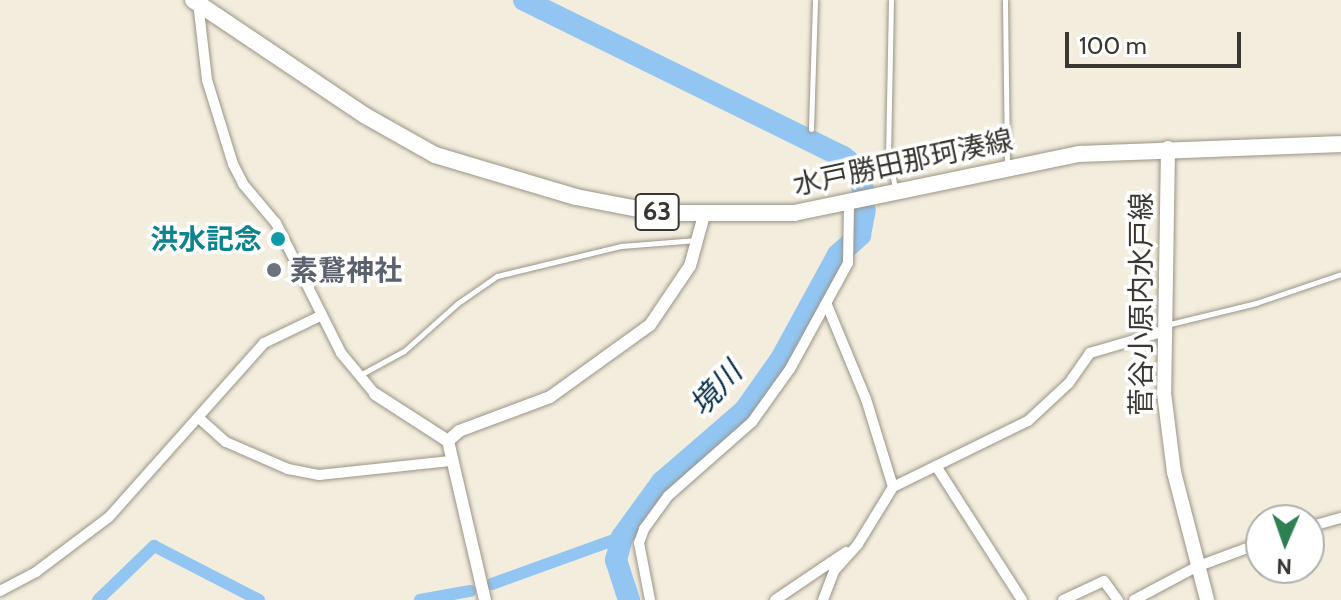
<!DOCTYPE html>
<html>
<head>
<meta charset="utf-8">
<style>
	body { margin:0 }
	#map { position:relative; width:1341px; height:600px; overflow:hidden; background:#f3edde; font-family:Cabin,"Noto Sans JP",sans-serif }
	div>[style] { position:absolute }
	.canal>* { height:12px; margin:-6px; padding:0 6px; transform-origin:6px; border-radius:6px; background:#92c5f1 }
	.river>* { height:22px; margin:-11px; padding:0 11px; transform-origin:11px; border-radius:11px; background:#92c5f1 }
	.roads { filter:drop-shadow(0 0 2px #9a9486) drop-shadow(0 0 2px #9a9486) }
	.service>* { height:5px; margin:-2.5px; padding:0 2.5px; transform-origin:2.5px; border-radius:2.5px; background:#fff }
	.minor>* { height:10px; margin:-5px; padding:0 5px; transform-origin:5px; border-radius:5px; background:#fff }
	.tertiary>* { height:12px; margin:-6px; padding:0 6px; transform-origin:6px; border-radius:6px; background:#fff }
	.secondary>* { height:14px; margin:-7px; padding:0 7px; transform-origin:7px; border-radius:7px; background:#fff }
	.primary>* { height:16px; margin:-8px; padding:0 8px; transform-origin:8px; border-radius:8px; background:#fff }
	.dots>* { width:22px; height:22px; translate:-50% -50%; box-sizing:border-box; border:4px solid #fff; border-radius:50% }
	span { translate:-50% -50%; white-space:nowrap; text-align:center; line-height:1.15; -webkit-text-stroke:7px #fff; paint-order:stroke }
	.shield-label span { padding:2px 6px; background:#fff; border:2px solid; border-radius:6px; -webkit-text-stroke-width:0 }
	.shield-label { font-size:26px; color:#383630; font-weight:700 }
	.street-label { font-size:28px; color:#383630 }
	.culture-label { font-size:28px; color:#0d838f; font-weight:700 }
	.right { translate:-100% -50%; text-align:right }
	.worship-label { font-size:28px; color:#5b616d; font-weight:700 }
	.left { translate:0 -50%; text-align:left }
	.water-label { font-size:30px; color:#042c49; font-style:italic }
	.north { position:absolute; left:1245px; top:504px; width:80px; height:80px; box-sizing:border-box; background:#fff; border:2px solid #afafac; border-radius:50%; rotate:182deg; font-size:22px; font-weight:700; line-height:32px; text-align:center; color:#383630 }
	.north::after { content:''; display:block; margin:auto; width:28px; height:36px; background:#2d8052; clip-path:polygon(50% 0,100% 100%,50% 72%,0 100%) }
	.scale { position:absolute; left:1065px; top:32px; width:176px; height:36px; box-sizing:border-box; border:4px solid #383630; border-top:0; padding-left:10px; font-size:24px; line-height:28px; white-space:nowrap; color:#383630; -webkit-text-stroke:6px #fff; paint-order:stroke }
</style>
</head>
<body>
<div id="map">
	<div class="canal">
		<div style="left:492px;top:584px;width:138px;rotate:-19.9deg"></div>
		<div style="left:98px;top:600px;width:78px;rotate:-44deg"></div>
		<div style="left:154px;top:546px;width:118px;rotate:27.2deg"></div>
		<div style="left:420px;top:600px;width:51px;rotate:-10.2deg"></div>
	</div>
	<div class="river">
		<div style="left:524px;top:0;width:356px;rotate:26.2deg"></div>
		<div style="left:843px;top:157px;width:16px;rotate:38deg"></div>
		<div style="left:856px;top:167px;width:27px;rotate:73deg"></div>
		<div style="left:629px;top:600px;width:42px;rotate:-108deg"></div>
		<div style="left:616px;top:560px;width:24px;rotate:-75deg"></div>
		<div style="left:622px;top:537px;width:68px;rotate:-54deg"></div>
		<div style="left:662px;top:482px;width:110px;rotate:-40.9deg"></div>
		<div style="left:745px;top:410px;width:62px;rotate:-54.8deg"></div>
		<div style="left:781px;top:359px;width:119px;rotate:-61.3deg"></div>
		<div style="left:838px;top:255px;width:30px;rotate:-42deg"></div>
		<div style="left:860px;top:235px;width:25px;rotate:-79deg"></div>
	</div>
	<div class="roads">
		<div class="service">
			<div style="left:891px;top:0;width:152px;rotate:91.1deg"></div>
			<div style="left:888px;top:152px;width:37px;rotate:79deg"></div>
			<div style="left:1005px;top:0;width:165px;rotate:89.3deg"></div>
			<div style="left:811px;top:129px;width:129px;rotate:-88.2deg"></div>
			<div style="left:1166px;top:325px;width:93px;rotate:-13.7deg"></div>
			<div style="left:1256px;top:303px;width:90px;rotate:-18.8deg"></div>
			<div style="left:360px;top:375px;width:50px;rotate:-28.6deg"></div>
			<div style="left:404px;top:351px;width:72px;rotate:-41.6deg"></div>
			<div style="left:458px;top:303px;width:47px;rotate:-34.7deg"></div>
			<div style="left:497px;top:276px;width:128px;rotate:-13.6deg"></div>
			<div style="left:621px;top:246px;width:76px;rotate:-4.5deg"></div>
		</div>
		<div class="minor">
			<div style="left:198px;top:2px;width:79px;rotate:83.4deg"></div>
			<div style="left:207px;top:80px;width:88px;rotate:72.8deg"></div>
			<div style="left:233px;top:164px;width:22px;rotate:63deg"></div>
			<div style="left:243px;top:184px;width:51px;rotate:49.8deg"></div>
			<div style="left:276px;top:223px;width:145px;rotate:63.4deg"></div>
			<div style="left:341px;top:353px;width:53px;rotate:50.3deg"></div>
			<div style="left:827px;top:305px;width:102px;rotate:67.5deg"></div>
			<div style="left:866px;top:399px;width:92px;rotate:72.9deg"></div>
			<div style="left:199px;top:418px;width:36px;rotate:42deg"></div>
			<div style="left:226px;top:442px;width:68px;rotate:23.5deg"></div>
			<div style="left:288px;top:469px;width:32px;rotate:11deg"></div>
			<div style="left:319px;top:475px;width:132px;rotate:-6.1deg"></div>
			<div style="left:936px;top:466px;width:159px;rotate:57.3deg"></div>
			<div style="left:1309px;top:527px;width:33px;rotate:-16deg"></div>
			<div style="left:0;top:591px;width:41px;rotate:-27.8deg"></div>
			<div style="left:36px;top:572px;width:91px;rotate:-37deg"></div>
			<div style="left:109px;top:517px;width:233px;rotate:-48.3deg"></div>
			<div style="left:264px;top:343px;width:62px;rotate:-25.7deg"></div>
			<div style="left:650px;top:600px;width:58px;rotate:-100.9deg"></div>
			<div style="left:639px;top:543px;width:15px;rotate:-70deg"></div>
			<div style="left:644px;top:529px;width:41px;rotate:-54deg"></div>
			<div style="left:668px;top:496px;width:112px;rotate:-41.4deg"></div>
			<div style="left:752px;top:422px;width:65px;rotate:-54.4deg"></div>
			<div style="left:790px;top:369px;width:121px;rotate:-61.3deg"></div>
			<div style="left:848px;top:263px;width:59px;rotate:-89deg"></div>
			<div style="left:775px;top:600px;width:86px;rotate:-34.1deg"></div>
			<div style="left:823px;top:600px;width:31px;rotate:-69deg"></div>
			<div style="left:834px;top:571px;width:36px;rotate:-48deg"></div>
			<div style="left:858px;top:544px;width:67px;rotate:-58.4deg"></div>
			<div style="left:893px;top:487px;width:150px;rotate:-26.1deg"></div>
			<div style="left:1028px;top:421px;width:56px;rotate:-42.8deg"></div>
			<div style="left:1069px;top:383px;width:37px;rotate:-55deg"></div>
			<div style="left:1090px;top:353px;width:75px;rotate:-16.3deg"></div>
			<div style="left:1063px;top:600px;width:45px;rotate:-24.9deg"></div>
			<div style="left:1104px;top:581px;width:24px;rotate:54deg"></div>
			<div style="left:1134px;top:600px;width:70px;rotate:-28deg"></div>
			<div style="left:1196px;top:567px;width:69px;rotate:-20.3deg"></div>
		</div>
		<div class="tertiary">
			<div style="left:375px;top:394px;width:87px;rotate:32.8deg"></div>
			<div style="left:485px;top:600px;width:163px;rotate:-103.1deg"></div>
			<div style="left:448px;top:441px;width:15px;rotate:-42deg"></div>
			<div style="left:459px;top:431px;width:97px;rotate:-20.5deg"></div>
			<div style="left:550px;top:397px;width:123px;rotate:-35.8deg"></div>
			<div style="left:650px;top:325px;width:71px;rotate:-55.9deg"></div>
			<div style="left:690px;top:266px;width:53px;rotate:-74.6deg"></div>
		</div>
		<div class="secondary">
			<div style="left:1168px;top:148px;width:245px;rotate:90.9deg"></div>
			<div style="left:1164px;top:393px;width:80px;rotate:82.8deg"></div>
			<div style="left:1174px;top:472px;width:132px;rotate:75.5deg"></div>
		</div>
		<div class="primary">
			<div style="left:193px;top:0;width:206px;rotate:33.9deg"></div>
			<div style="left:364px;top:115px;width:81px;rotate:29.4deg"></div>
			<div style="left:435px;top:155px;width:147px;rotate:16.6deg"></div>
			<div style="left:576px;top:197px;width:85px;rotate:10.9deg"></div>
			<div style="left:659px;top:213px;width:135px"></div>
			<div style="left:794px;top:213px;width:292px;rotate:-11.7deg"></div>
			<div style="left:1080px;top:154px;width:261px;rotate:-2.2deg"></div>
		</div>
	</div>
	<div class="dots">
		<div style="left:278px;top:239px;background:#0f9aa8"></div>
		<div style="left:274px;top:270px;background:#6b7280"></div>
	</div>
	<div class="shield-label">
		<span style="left:657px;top:212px">63</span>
	</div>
	<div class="street-label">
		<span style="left:903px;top:162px;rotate:-12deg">水戸勝田那珂湊線</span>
		<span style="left:1141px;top:304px;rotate:-90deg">菅谷小原内水戸線</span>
	</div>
	<div class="culture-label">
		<span class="right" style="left:262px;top:239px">洪水記念</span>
	</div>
	<div class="worship-label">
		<span class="left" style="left:290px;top:270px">素鵞神社</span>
	</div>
	<div class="water-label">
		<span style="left:716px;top:389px;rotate:-47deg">境川</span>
	</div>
	<div class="north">N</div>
	<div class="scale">100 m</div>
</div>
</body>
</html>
